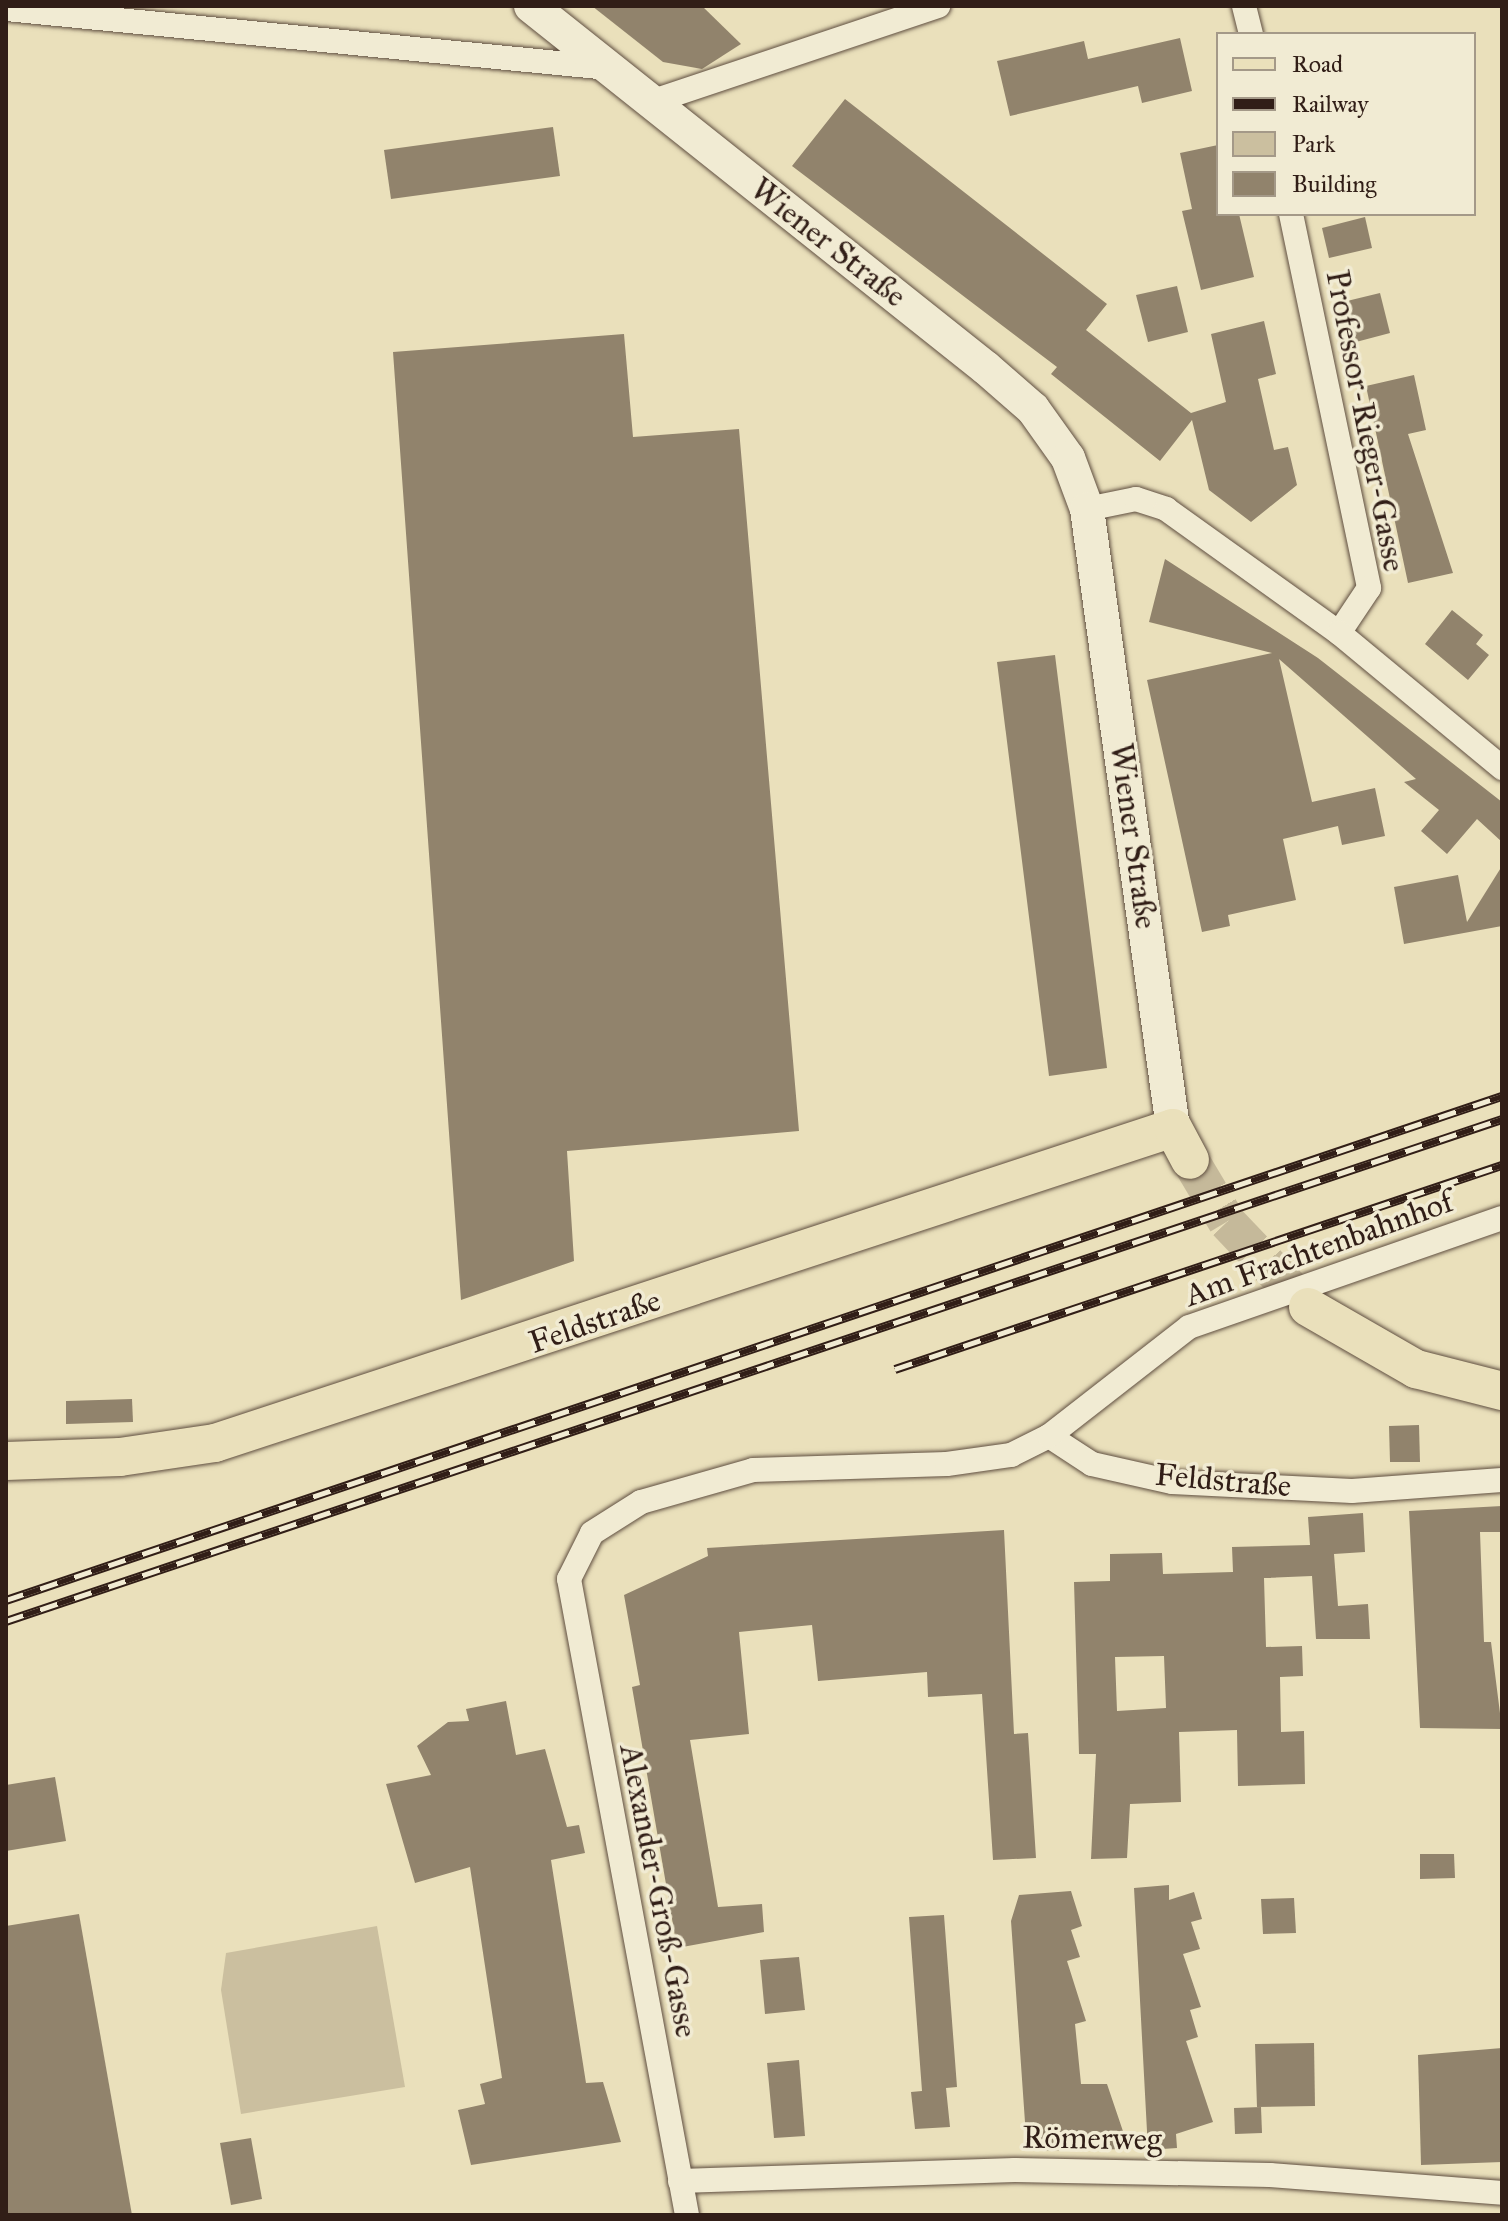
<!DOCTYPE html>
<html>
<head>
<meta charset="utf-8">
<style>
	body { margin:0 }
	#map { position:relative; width:1508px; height:2221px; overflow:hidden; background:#eae0bb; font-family:"IM FELL Great Primer",serif }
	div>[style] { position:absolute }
	.green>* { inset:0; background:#cbbf9f }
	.building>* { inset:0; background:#91836c }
	.primary-tunnel>* { height:38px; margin-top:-19px; transform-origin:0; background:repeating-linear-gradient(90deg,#c5b99a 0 38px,transparent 0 57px) }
	.roads { filter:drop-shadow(0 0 2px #5f4e40) drop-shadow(0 0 2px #5f4e40) }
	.minor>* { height:24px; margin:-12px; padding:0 12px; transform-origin:12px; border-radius:12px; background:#f1ebd3 }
	.secondary>* { height:34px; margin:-17px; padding:0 17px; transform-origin:17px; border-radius:17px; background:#f1ebd3 }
	.primary>* { height:38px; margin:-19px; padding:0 19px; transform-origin:19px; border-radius:19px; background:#eae0bb }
	.rail>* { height:9px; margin-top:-4.5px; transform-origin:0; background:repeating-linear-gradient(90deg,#f1ebd3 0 18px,#311e17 0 36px); box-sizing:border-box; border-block:2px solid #311e17 }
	span { translate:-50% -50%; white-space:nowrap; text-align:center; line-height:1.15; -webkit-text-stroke:7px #f1ebd3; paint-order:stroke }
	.street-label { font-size:32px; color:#311e17 }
	.frame { position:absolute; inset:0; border:8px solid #311e17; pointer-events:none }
	.legend { position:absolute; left:1216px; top:32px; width:260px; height:184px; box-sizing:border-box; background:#f1ebd3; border:2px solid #a49988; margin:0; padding:10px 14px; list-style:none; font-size:24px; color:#311e17 }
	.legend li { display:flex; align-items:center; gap:16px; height:40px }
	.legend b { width:40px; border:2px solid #a49988 }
</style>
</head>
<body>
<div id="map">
	<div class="green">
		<div style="clip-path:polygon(377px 1926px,405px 2087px,241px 2114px,221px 1990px,226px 1953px)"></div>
	</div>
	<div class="building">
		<div style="clip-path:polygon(592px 6px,702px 6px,741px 44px,702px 69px,663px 62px)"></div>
		<div style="clip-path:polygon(1180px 38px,1192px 91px,1142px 103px,1138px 86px,1010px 116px,997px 61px,1084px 41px,1088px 59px)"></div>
		<div style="clip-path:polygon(845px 99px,1107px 304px,1086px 330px,1191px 413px,1226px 402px,1211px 334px,1264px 321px,1276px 374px,1258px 379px,1274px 450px,1288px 447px,1297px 485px,1251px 522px,1209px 490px,1192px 420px,1160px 461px,1051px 374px,1057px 367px,792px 166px)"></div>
		<div style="clip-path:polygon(553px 127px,560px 176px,391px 199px,384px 150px)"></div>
		<div style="clip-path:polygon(1218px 145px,1218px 214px,1239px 214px,1254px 277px,1201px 290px,1182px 211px,1192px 209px,1180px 153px)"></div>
		<div style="clip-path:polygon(1365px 217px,1372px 248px,1329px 258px,1322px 228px)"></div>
		<div style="clip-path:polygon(1177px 286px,1188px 332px,1148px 342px,1136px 295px)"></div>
		<div style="clip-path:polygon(1380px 293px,1390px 333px,1356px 342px,1347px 301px)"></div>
		<div style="clip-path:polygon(624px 334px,633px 437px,739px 429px,799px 1131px,567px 1151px,574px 1261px,461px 1300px,393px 352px)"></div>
		<div style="clip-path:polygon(1414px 375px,1426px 430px,1408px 434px,1453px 573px,1408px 583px,1366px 386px)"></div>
		<div style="clip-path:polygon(1165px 559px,1318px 658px,1502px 802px,1502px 842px,1477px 819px,1447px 854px,1421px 831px,1439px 810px,1404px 782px,1416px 779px,1279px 659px,1312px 802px,1375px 788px,1385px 836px,1342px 845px,1338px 826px,1283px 839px,1296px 900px,1228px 915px,1230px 926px,1202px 932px,1147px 680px,1272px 653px,1149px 622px)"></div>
		<div style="clip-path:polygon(1452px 610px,1483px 635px,1476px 644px,1489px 655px,1468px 680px,1425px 644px)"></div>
		<div style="clip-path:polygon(1055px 655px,1107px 1068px,1049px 1076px,997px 662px)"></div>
		<div style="clip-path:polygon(1502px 866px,1502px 926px,1404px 944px,1394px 887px,1458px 875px,1467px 922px)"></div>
		<div style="clip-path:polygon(132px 1399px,133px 1422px,66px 1424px,66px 1401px)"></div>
		<div style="clip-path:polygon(1419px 1425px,1420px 1462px,1390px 1462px,1389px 1426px)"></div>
		<div style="clip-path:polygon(1502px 1506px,1502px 1532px,1480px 1532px,1484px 1642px,1491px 1642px,1502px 1729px,1420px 1728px,1409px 1511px)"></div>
		<div style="clip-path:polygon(evenodd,1363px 1513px,1365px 1552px,1334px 1554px,1338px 1606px,1368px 1604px,1370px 1639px,1316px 1639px,1312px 1576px,1264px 1578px,1266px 1647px,1302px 1646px,1303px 1676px,1280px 1677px,1281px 1732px,1304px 1731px,1305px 1784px,1238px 1786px,1237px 1730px,1179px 1732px,1181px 1802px,1130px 1804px,1127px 1858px,1091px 1859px,1096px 1754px,1079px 1754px,1074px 1582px,1110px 1581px,1110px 1554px,1162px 1553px,1163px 1574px,1233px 1572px,1232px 1547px,1310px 1545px,1308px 1517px,1363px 1513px,1164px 1656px,1166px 1708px,1117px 1711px,1115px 1657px,1164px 1656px)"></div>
		<div style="clip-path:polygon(1004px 1530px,1014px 1734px,1028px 1733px,1036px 1858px,993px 1860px,982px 1694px,928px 1697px,927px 1672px,818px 1681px,812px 1625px,739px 1632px,749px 1734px,690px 1740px,718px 1907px,762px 1904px,764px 1932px,677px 1948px,632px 1687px,640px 1685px,624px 1595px,708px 1556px,707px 1548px)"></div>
		<div style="clip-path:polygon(506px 1701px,516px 1755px,545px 1749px,567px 1827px,579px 1825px,585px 1853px,551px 1860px,586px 2083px,603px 2082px,621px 2142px,471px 2165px,458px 2110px,485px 2104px,480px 2084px,502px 2078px,470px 1867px,415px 1883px,386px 1784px,431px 1775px,417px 1746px,448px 1722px,469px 1721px,466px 1709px)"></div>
		<div style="clip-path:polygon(55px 1777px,66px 1841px,6px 1851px,6px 1785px)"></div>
		<div style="clip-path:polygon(1420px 1854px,1454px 1854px,1455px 1878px,1420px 1879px)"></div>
		<div style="clip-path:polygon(1169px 1885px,1169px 1900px,1194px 1892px,1202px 1919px,1191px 1922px,1200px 1949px,1183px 1954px,1201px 2007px,1190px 2010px,1198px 2037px,1186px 2041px,1213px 2122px,1176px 2134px,1177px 2148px,1148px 2150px,1134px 1888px)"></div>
		<div style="clip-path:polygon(1071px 1891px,1082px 1926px,1071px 1930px,1080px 1957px,1067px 1961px,1086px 2021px,1075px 2024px,1081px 2084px,1107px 2084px,1129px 2149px,1027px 2151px,1011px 1921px,1019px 1895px)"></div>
		<div style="clip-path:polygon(1294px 1898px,1296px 1933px,1263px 1934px,1261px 1899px)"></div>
		<div style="clip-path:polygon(79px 1914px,132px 2215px,6px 2215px,6px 1926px)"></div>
		<div style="clip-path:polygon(944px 1915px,957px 2087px,946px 2088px,950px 2127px,915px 2129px,911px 2092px,922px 2091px,909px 1917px)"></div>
		<div style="clip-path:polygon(799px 1957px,805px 2010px,765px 2014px,760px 1960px)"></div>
		<div style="clip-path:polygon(1314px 2043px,1315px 2106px,1257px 2107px,1255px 2044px)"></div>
		<div style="clip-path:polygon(1502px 2048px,1502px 2162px,1421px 2165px,1418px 2055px)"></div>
		<div style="clip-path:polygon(799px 2060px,805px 2136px,774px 2138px,767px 2063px)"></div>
		<div style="clip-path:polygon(1261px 2107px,1262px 2133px,1235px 2134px,1234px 2108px)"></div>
		<div style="clip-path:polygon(251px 2138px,262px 2199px,231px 2205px,220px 2143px)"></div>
	</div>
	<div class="primary-tunnel">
		<div style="left:1190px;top:1160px;width:72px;rotate:59.2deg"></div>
		<div style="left:1227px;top:1222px;width:117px;rotate:46.4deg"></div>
	</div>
	<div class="roads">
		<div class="minor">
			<div style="left:1244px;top:6px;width:29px;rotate:76deg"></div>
			<div style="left:6px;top:9px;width:606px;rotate:5.59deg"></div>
			<div style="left:651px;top:102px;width:303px;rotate:-18.5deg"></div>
			<div style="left:1291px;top:214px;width:382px;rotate:78.2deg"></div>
			<div style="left:1369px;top:588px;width:54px;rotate:123.7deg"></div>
			<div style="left:1087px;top:509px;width:50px;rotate:-11.5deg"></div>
			<div style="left:1136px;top:499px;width:32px;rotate:18deg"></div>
			<div style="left:1166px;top:509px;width:213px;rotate:35.6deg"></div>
			<div style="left:1339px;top:633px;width:212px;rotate:39.6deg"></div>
			<div style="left:1049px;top:1436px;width:51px;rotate:33.1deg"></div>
			<div style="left:1092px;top:1464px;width:82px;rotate:12.7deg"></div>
			<div style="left:1172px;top:1482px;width:180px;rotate:2.9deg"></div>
			<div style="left:1352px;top:1491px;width:150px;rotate:-4.2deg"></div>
			<div style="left:680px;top:2181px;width:335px;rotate:-1.9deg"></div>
			<div style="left:1015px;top:2170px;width:255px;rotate:1.1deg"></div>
			<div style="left:1270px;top:2175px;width:233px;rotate:4.4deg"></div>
			<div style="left:687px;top:2215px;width:647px;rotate:-100.51deg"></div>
			<div style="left:569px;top:1579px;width:51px;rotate:-63.4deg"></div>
			<div style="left:592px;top:1533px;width:58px;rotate:-32.3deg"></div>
			<div style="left:641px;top:1502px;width:116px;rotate:-15.9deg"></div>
			<div style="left:753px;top:1470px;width:194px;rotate:-1.8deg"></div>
			<div style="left:947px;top:1464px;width:65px;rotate:-8deg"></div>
			<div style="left:1011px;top:1455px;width:42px;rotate:-26.6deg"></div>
			<div style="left:1049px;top:1436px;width:177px;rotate:-37.9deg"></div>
			<div style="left:1189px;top:1327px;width:331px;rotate:-19.2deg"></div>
		</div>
		<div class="secondary">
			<div style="left:531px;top:6px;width:581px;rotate:38.51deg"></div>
			<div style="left:986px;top:368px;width:62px;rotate:41.1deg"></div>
			<div style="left:1033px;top:409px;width:60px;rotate:54.5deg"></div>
			<div style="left:1068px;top:458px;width:54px;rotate:69.6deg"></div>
			<div style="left:1087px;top:509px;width:625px;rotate:82.09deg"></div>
		</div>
		<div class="primary">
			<div style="left:1308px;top:1307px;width:125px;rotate:29.9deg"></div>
			<div style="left:1416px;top:1369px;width:89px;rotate:14.3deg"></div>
			<div style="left:6px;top:1461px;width:114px;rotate:-2deg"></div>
			<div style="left:120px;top:1457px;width:96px;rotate:-8.4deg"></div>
			<div style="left:215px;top:1443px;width:1008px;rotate:-18.2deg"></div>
			<div style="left:1173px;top:1128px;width:36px;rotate:62deg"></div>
		</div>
	</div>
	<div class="rail">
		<div style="left:895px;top:1369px;width:640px;rotate:-18.58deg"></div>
		<div style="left:6px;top:1600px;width:1579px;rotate:-18.62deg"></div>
		<div style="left:6px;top:1621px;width:1578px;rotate:-18.55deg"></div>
	</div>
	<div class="street-label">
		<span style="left:828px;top:243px;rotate:38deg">Wiener Straße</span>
		<span style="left:1365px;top:421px;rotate:79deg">Professor-Rieger-Gasse</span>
		<span style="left:1133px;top:836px;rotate:82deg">Wiener Straße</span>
		<span style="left:1319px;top:1249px;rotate:-20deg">Am Frachtenbahnhof</span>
		<span style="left:595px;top:1322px;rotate:-19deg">Feldstraße</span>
		<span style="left:1223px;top:1481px;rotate:5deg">Feldstraße</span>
		<span style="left:658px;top:1891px;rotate:79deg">Alexander-Groß-Gasse</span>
		<span style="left:1092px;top:2139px;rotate:1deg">Römerweg</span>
	</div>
	<div class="frame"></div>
	<ul class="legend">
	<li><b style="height:10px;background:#eae0bb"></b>Road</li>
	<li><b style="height:10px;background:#311e17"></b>Railway</li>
	<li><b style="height:22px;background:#cbbf9f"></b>Park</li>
	<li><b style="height:22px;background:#91836c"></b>Building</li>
	</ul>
</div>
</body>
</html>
